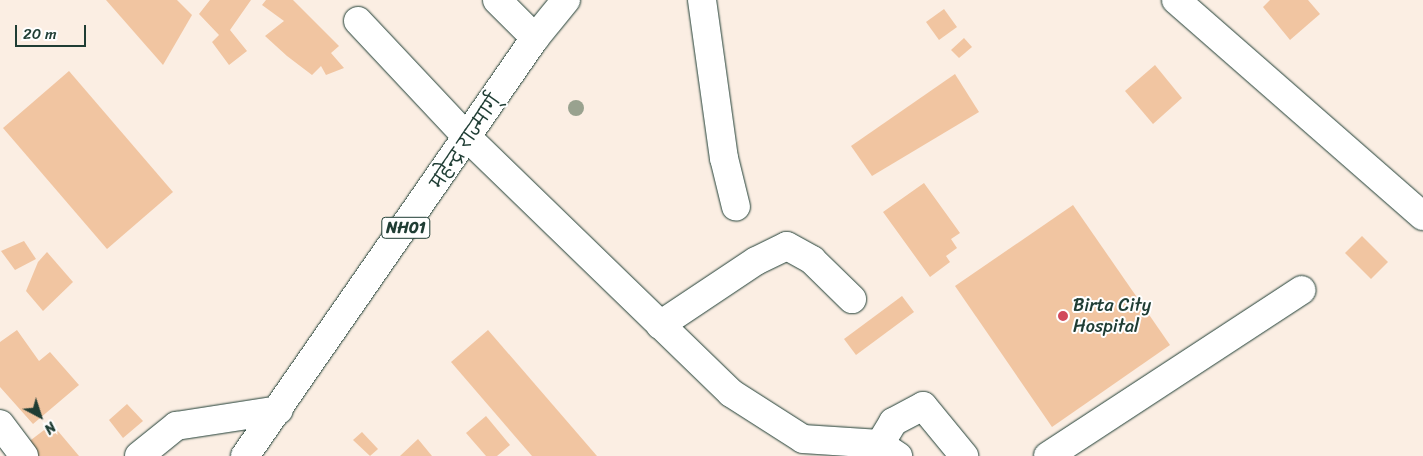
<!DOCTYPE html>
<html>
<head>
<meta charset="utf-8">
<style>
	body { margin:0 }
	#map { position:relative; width:1423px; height:456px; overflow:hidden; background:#fbeee3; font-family:Sriracha,"Playpen Sans Deva",sans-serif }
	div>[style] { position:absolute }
	.building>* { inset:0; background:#f1c5a1 }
	.roads { filter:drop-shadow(0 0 1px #1f3d34) drop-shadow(0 0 1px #1f3d34) }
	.minor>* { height:28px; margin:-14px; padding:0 14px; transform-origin:14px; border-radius:14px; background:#fff }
	.highway>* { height:28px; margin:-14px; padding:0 14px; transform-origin:14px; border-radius:14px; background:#fff }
	.trees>* { width:16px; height:16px; margin:-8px; border-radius:50%; background:#99a28f }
	.dots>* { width:14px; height:14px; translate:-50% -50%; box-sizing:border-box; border:2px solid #fff; border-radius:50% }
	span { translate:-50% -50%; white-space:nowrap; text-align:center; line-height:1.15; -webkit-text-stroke:4px #fff; paint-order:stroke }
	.shield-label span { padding:1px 4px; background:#fff; border:1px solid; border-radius:4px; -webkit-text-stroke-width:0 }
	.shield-label { font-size:16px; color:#1f3d34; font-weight:700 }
	.street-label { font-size:18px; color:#1f3d34 }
	.poi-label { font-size:18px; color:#1f3d34 }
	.left { translate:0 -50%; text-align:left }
	.north { position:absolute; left:15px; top:391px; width:50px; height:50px; -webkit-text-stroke:4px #fff; paint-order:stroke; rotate:140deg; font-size:14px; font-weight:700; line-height:20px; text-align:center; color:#1f3d34 }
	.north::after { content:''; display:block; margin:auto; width:18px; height:22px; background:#1f3d34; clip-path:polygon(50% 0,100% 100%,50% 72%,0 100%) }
	.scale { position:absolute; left:15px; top:25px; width:71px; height:22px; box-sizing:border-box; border:2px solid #1f3d34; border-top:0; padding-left:6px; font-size:15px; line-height:18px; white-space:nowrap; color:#1f3d34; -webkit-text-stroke:4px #fff; paint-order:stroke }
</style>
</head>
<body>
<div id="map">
	<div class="building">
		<div style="clip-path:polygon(106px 0,177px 0,192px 15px,163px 65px)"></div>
		<div style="clip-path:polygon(210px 0,251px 0,230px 30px,247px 51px,229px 65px,212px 42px,219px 35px,199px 14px)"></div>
		<div style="clip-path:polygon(266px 0,293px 0,339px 46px,331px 53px,344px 68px,326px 75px,321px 66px,312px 75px,287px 56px,265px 36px,284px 21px,262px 5px)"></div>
		<div style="clip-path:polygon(1270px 0,1308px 0,1320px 14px,1290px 40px,1263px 7px)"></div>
		<div style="clip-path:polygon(944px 9px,957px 27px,939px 40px,926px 22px)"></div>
		<div style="clip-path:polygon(964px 38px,972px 47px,959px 58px,951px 50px)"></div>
		<div style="clip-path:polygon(1155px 65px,1182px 98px,1153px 124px,1125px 91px)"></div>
		<div style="clip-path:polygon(69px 71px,173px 192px,107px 249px,3px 128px)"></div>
		<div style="clip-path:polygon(955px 74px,979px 112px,872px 176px,851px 146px)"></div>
		<div style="clip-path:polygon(924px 183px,960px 233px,951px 239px,957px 248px,946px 256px,950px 262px,930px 277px,883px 212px)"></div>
		<div style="clip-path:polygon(1073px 205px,1170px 345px,1052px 427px,955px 286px)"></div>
		<div style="clip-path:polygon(1362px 236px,1388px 262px,1371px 279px,1345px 253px)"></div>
		<div style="clip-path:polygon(24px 241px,36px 259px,15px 270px,1px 251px)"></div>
		<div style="clip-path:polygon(47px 252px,73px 282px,43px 311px,26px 291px,38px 262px)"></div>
		<div style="clip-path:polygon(902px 296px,914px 312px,856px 355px,844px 339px)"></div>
		<div style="clip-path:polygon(17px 330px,39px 361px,50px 352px,79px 385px,33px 424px,0 387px,0 342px)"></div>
		<div style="clip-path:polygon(488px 330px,597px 456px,532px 456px,451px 362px)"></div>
		<div style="clip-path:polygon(127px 404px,143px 421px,123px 438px,109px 420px)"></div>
		<div style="clip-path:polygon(486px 416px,510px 445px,497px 456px,486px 456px,466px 433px)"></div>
		<div style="clip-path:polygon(52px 424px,79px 456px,39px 456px,27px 443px)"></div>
		<div style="clip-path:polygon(362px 432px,378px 449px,370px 456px,353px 440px)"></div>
		<div style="clip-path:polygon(418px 439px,432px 456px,400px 456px)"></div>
	</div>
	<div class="roads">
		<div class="minor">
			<div style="left:497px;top:0;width:54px;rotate:45deg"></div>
			<div style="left:702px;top:0;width:160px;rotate:82.1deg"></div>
			<div style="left:724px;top:158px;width:50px;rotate:76.2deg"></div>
			<div style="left:1176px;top:0;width:328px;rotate:41.2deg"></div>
			<div style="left:358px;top:21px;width:162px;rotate:46.8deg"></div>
			<div style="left:469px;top:139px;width:365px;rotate:44.1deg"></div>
			<div style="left:731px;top:393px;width:85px;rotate:32.6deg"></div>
			<div style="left:803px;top:439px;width:77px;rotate:3.7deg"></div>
			<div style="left:880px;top:444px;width:22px;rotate:34deg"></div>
			<div style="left:660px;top:325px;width:115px;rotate:-33.7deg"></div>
			<div style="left:756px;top:261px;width:34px;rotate:-26deg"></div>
			<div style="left:787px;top:246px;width:29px;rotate:29deg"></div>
			<div style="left:812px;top:260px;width:56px;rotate:44.3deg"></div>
			<div style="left:0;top:424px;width:40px;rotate:53deg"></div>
			<div style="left:880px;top:444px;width:26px;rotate:-59deg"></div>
			<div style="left:893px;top:422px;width:34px;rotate:-28deg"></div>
			<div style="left:923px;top:406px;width:65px;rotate:50.6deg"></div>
			<div style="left:139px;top:456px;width:48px;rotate:-39deg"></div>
			<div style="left:176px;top:426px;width:104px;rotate:-8.8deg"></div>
			<div style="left:1048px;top:456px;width:303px;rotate:-33.2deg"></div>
		</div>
		<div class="highway">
			<div style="left:245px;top:456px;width:509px;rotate:-55.25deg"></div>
			<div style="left:535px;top:38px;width:49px;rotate:-50.8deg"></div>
		</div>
	</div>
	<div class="trees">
		<div style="left:576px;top:108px"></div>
	</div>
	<div class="dots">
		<div style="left:1063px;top:316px;background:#d1495b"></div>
	</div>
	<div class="shield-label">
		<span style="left:406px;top:228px">NH01</span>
	</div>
	<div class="street-label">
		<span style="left:466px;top:142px;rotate:-56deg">महेन्द्र राज्मार्ग्</span>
	</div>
	<div class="poi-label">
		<span class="left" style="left:1073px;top:316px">Birta City<br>Hospital</span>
	</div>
	<div class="north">N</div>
	<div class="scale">20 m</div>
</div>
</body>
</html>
